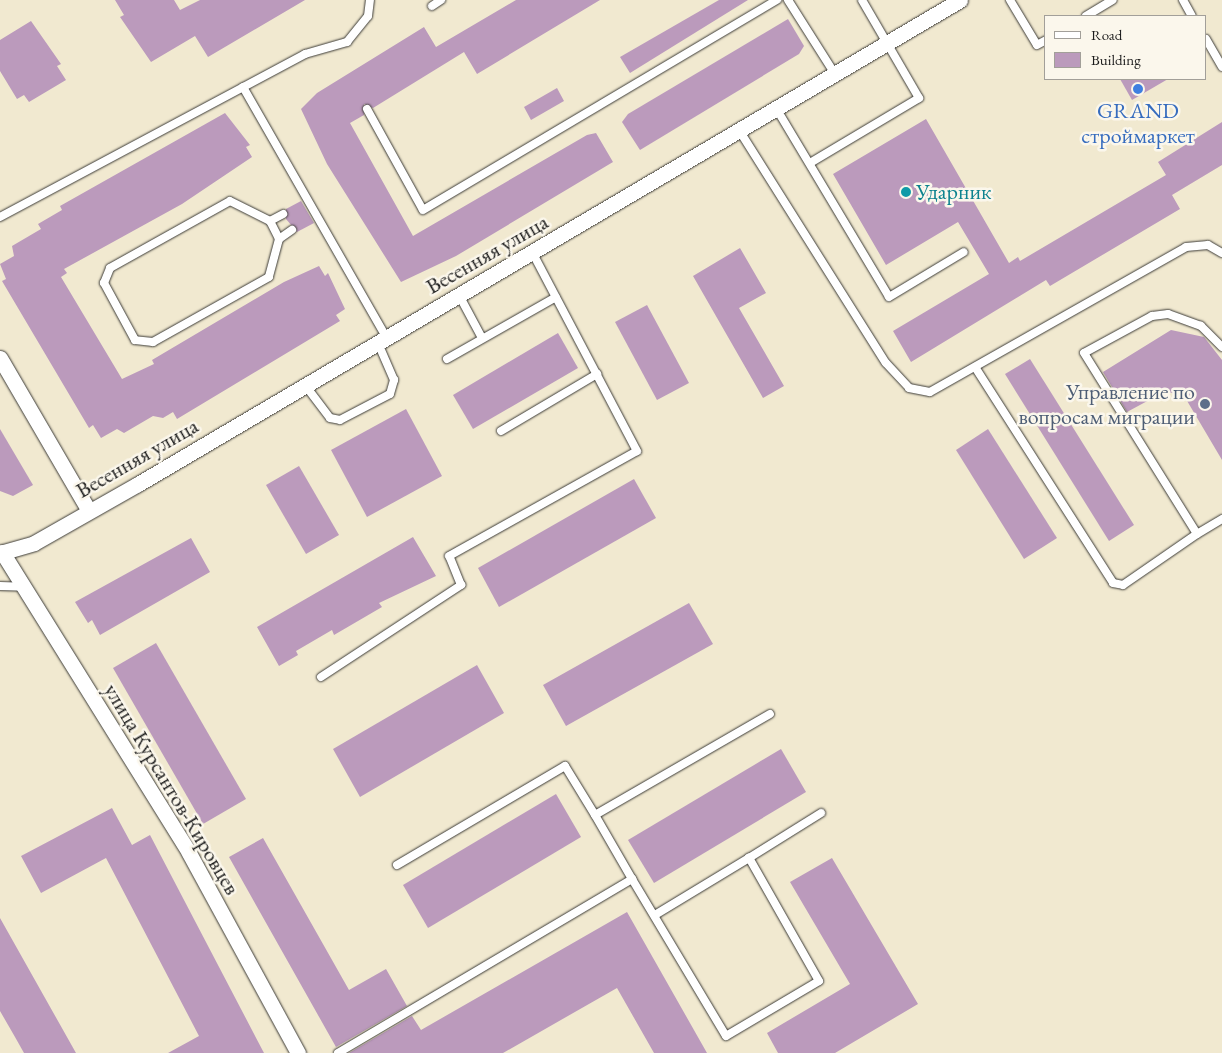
<!DOCTYPE html>
<html>
<head>
<meta charset="utf-8">
<style>
	body { margin:0 }
	#map { position:relative; width:1222px; height:1053px; overflow:hidden; background:#f1e9d0; font-family:"EB Garamond",serif }
	div>[style] { position:absolute }
	.building>* { inset:0; background:#bb9abc }
	.roads { filter:drop-shadow(0 0 1px #3c3b37) drop-shadow(0 0 1px #3c3b37) }
	.service>* { height:8px; margin:-4px; padding:0 4px; transform-origin:4px; border-radius:4px; background:#fff }
	.minor>* { height:15px; margin:-7.5px; padding:0 7.5px; transform-origin:7.5px; border-radius:7.5px; background:#fff }
	.dots>* { width:14px; height:14px; translate:-50% -50%; box-sizing:border-box; border:2px solid #fbf7ec; border-radius:50% }
	span { translate:-50% -50%; white-space:nowrap; text-align:center; line-height:1.15; -webkit-text-stroke:5px #fbf7ec; paint-order:stroke }
	.shop-label { font-size:22px; color:#366cbe }
	.culture-label { font-size:22px; color:#0d838f }
	.left { translate:0 -50%; text-align:left }
	.street-label { font-size:22px; color:#1c1c1c }
	.service-label { font-size:22px; color:#4e5e75 }
	.right { translate:-100% -50%; text-align:right }
	.legend { position:absolute; left:1044px; top:15px; width:162px; height:65px; box-sizing:border-box; background:#fbf7ec; border:1px solid #a29f99; margin:0; padding:6px 9px; list-style:none; font-size:15px; color:#1c1c1c }
	.legend li { display:flex; align-items:center; gap:10px; height:25px }
	.legend b { width:25px; border:1px solid #a29f99 }
</style>
</head>
<body>
<div id="map">
	<div class="building">
		<div style="clip-path:polygon(115px 0,174px 0,180px 10px,200px 0,305px 0,208px 57px,195px 36px,151px 62px,120px 17px,124px 15px)"></div>
		<div style="clip-path:polygon(516px 0,600px 0,477px 74px,464px 52px,373px 108px,364px 104px,364px 115px,350px 123px,413px 236px,587px 135px,596px 133px,613px 162px,456px 256px,401px 282px,327px 164px,301px 109px,317px 93px,424px 27px,436px 47px)"></div>
		<div style="clip-path:polygon(719px 0,748px 0,630px 73px,620px 57px)"></div>
		<div style="clip-path:polygon(788px 19px,804px 46px,799px 54px,640px 150px,622px 122px,628px 114px)"></div>
		<div style="clip-path:polygon(31px 21px,61px 64px,57px 66px,66px 80px,29px 102px,24px 95px,17px 99px,0 71px,0 40px)"></div>
		<div style="clip-path:polygon(1120px 79px,1168px 79px,1132px 100px)"></div>
		<div style="clip-path:polygon(557px 88px,564px 101px,531px 120px,524px 107px)"></div>
		<div style="clip-path:polygon(225px 113px,250px 145px,246px 147px,252px 157px,182px 204px,64px 269px,67px 273px,61px 277px,122px 379px,154px 364px,152px 360px,284px 282px,319px 266px,325px 276px,328px 273px,345px 309px,336px 315px,340px 321px,177px 419px,173px 412px,163px 418px,153px 416px,124px 433px,117px 429px,101px 438px,93px 425px,89px 428px,2px 281px,6px 279px,0 264px,14px 256px,12px 246px,41px 229px,38px 224px,62px 210px,60px 206px)"></div>
		<div style="clip-path:polygon(926px 119px,1009px 263px,1018px 257px,1020px 261px,1166px 175px,1158px 162px,1222px 122px,1222px 165px,1172px 195px,1180px 209px,1050px 286px,1046px 280px,911px 362px,893px 331px,989px 274px,958px 222px,886px 265px,833px 174px)"></div>
		<div style="clip-path:polygon(301px 201px,314px 223px,297px 232px,286px 219px,286px 209px)"></div>
		<div style="clip-path:polygon(740px 248px,766px 293px,739px 308px,784px 386px,763px 398px,693px 276px)"></div>
		<div style="clip-path:polygon(647px 305px,689px 383px,657px 400px,615px 322px)"></div>
		<div style="clip-path:polygon(1171px 330px,1204px 337px,1222px 360px,1222px 460px,1183px 394px,1164px 392px,1127px 412px,1103px 372px)"></div>
		<div style="clip-path:polygon(558px 333px,578px 368px,473px 429px,453px 395px)"></div>
		<div style="clip-path:polygon(1030px 359px,1134px 525px,1109px 541px,1005px 374px)"></div>
		<div style="clip-path:polygon(406px 409px,442px 476px,367px 517px,331px 450px)"></div>
		<div style="clip-path:polygon(0 429px,33px 485px,13px 496px,0 491px)"></div>
		<div style="clip-path:polygon(988px 429px,1057px 538px,1024px 559px,956px 450px)"></div>
		<div style="clip-path:polygon(299px 466px,339px 535px,306px 554px,266px 485px)"></div>
		<div style="clip-path:polygon(634px 479px,656px 518px,499px 607px,478px 568px)"></div>
		<div style="clip-path:polygon(413px 537px,436px 576px,379px 603px,382px 607px,334px 635px,332px 630px,296px 651px,298px 655px,279px 666px,257px 627px)"></div>
		<div style="clip-path:polygon(191px 538px,210px 572px,100px 635px,92px 620px,88px 623px,75px 602px)"></div>
		<div style="clip-path:polygon(689px 603px,713px 644px,566px 726px,543px 685px)"></div>
		<div style="clip-path:polygon(156px 643px,246px 799px,203px 824px,113px 668px)"></div>
		<div style="clip-path:polygon(477px 665px,504px 713px,360px 797px,333px 749px)"></div>
		<div style="clip-path:polygon(781px 749px,806px 792px,654px 883px,628px 840px)"></div>
		<div style="clip-path:polygon(556px 794px,581px 837px,428px 928px,403px 885px)"></div>
		<div style="clip-path:polygon(112px 808px,132px 845px,150px 835px,264px 1053px,168px 1053px,199px 1036px,106px 858px,41px 893px,21px 856px)"></div>
		<div style="clip-path:polygon(263px 838px,349px 990px,386px 969px,407px 1006px,336px 1047px,229px 857px)"></div>
		<div style="clip-path:polygon(832px 858px,918px 1004px,835px 1053px,778px 1053px,767px 1033px,850px 984px,790px 882px)"></div>
		<div style="clip-path:polygon(627px 912px,707px 1053px,654px 1053px,617px 988px,503px 1053px,349px 1053px,412px 1016px,421px 1030px)"></div>
		<div style="clip-path:polygon(0 918px,76px 1053px,24px 1053px,15px 1037px,0 1011px)"></div>
	</div>
	<div class="roads">
		<div class="service">
			<div style="left:788px;top:0;width:88px;rotate:57.6deg"></div>
			<div style="left:1010px;top:0;width:52px;rotate:59deg"></div>
			<div style="left:1037px;top:45px;width:10px;rotate:-29deg"></div>
			<div style="left:1183px;top:0;width:18px;rotate:61deg"></div>
			<div style="left:432px;top:6px;width:11px;rotate:-34deg"></div>
			<div style="left:1086px;top:16px;width:31px;rotate:-31deg"></div>
			<div style="left:1206px;top:39px;width:32px;rotate:60deg"></div>
			<div style="left:243px;top:87px;width:288px;rotate:60.2deg"></div>
			<div style="left:776px;top:108px;width:220px;rotate:59.1deg"></div>
			<div style="left:889px;top:297px;width:87px;rotate:-31deg"></div>
			<div style="left:367px;top:109px;width:115px;rotate:61deg"></div>
			<div style="left:423px;top:210px;width:412px;rotate:-30.7deg"></div>
			<div style="left:739px;top:130px;width:275px;rotate:57.8deg"></div>
			<div style="left:886px;top:363px;width:34px;rotate:47deg"></div>
			<div style="left:909px;top:388px;width:21px;rotate:11deg"></div>
			<div style="left:930px;top:392px;width:294px;rotate:-29.5deg"></div>
			<div style="left:1186px;top:247px;width:22px;rotate:-5deg"></div>
			<div style="left:1208px;top:245px;width:16px;rotate:30deg"></div>
			<div style="left:810px;top:163px;width:127px;rotate:-30.8deg"></div>
			<div style="left:919px;top:98px;width:113px;rotate:-120.2deg"></div>
			<div style="left:230px;top:201px;width:45px;rotate:26.6deg"></div>
			<div style="left:270px;top:221px;width:20px;rotate:63deg"></div>
			<div style="left:279px;top:239px;width:39px;rotate:105deg"></div>
			<div style="left:269px;top:277px;width:133px;rotate:150.7deg"></div>
			<div style="left:153px;top:342px;width:18px;rotate:-174deg"></div>
			<div style="left:135px;top:340px;width:65px;rotate:-118.5deg"></div>
			<div style="left:104px;top:283px;width:16px;rotate:-68deg"></div>
			<div style="left:110px;top:268px;width:137px;rotate:-29.2deg"></div>
			<div style="left:0;top:217px;width:346px;rotate:-28.1deg"></div>
			<div style="left:305px;top:54px;width:44px;rotate:-15.9deg"></div>
			<div style="left:347px;top:42px;width:33px;rotate:-51deg"></div>
			<div style="left:368px;top:16px;width:16px;rotate:-83deg"></div>
			<div style="left:270px;top:221px;width:15px;rotate:-28deg"></div>
			<div style="left:279px;top:239px;width:16px;rotate:-35deg"></div>
			<div style="left:459px;top:295px;width:49px;rotate:61.9deg"></div>
			<div style="left:1222px;top:347px;width:30px;rotate:-135deg"></div>
			<div style="left:1201px;top:326px;width:35px;rotate:-160deg"></div>
			<div style="left:1168px;top:314px;width:16px;rotate:173deg"></div>
			<div style="left:1152px;top:316px;width:77px;rotate:151.4deg"></div>
			<div style="left:1084px;top:353px;width:213px;rotate:58deg"></div>
			<div style="left:1197px;top:534px;width:29px;rotate:-31deg"></div>
			<div style="left:447px;top:359px;width:125px;rotate:-29.6deg"></div>
			<div style="left:975px;top:367px;width:256px;rotate:57.4deg"></div>
			<div style="left:1113px;top:583px;width:10px;rotate:11deg"></div>
			<div style="left:1123px;top:585px;width:90px;rotate:-34.6deg"></div>
			<div style="left:305px;top:385px;width:41px;rotate:52.9deg"></div>
			<div style="left:330px;top:418px;width:10px;rotate:11deg"></div>
			<div style="left:340px;top:420px;width:56px;rotate:-27.5deg"></div>
			<div style="left:390px;top:394px;width:15px;rotate:-74deg"></div>
			<div style="left:394px;top:380px;width:40px;rotate:-113.4deg"></div>
			<div style="left:501px;top:431px;width:112px;rotate:-30.7deg"></div>
			<div style="left:0;top:586px;width:24px;rotate:2deg"></div>
			<div style="left:321px;top:677px;width:168px;rotate:-33.3deg"></div>
			<div style="left:461px;top:585px;width:31px;rotate:-112deg"></div>
			<div style="left:449px;top:556px;width:215px;rotate:-29.2deg"></div>
			<div style="left:637px;top:451px;width:225px;rotate:-117.8deg"></div>
			<div style="left:749px;top:858px;width:85px;rotate:-32deg"></div>
			<div style="left:397px;top:865px;width:195px;rotate:-30.5deg"></div>
			<div style="left:565px;top:766px;width:57px;rotate:58.5deg"></div>
			<div style="left:632px;top:879px;width:183px;rotate:59.1deg"></div>
			<div style="left:726px;top:1036px;width:108px;rotate:-30.6deg"></div>
			<div style="left:819px;top:981px;width:142px;rotate:-119.6deg"></div>
			<div style="left:749px;top:858px;width:110px;rotate:148.8deg"></div>
			<div style="left:338px;top:1053px;width:342px;rotate:-30.6deg"></div>
			<div style="left:632px;top:879px;width:74px;rotate:-120deg"></div>
			<div style="left:595px;top:815px;width:202px;rotate:-30deg"></div>
		</div>
		<div class="minor">
			<div style="left:0;top:358px;width:177px;rotate:59.8deg"></div>
			<div style="left:2px;top:552px;width:354px;rotate:58.1deg"></div>
			<div style="left:189px;top:853px;width:228px;rotate:61.4deg"></div>
			<div style="left:0;top:553px;width:35px;rotate:-16deg"></div>
			<div style="left:34px;top:543px;width:120px;rotate:-29.6deg"></div>
			<div style="left:138px;top:484px;width:954px;rotate:-30.49deg"></div>
		</div>
	</div>
	<div class="dots">
		<div style="left:1138px;top:89px;background:#3f7fe0"></div>
		<div style="left:906px;top:192px;background:#0f9aa8"></div>
		<div style="left:1205px;top:404px;background:#5c6f8a"></div>
	</div>
	<div class="shop-label">
		<span style="left:1138px;top:123px">GRAND<br>строймаркет</span>
	</div>
	<div class="culture-label">
		<span class="left" style="left:916px;top:192px">Ударник</span>
	</div>
	<div class="street-label">
		<span style="left:487px;top:254px;rotate:-30deg">Весенняя улица</span>
		<span style="left:137px;top:458px;rotate:-30deg">Весенняя улица</span>
		<span style="left:172px;top:789px;rotate:59deg">улица Курсантов-Кировцев</span>
	</div>
	<div class="service-label">
		<span class="right" style="left:1195px;top:404px">Управление по<br>вопросам миграции</span>
	</div>
	<ul class="legend">
	<li><b style="height:6px;background:#fff"></b>Road</li>
	<li><b style="height:14px;background:#bb9abc"></b>Building</li>
	</ul>
</div>
</body>
</html>
